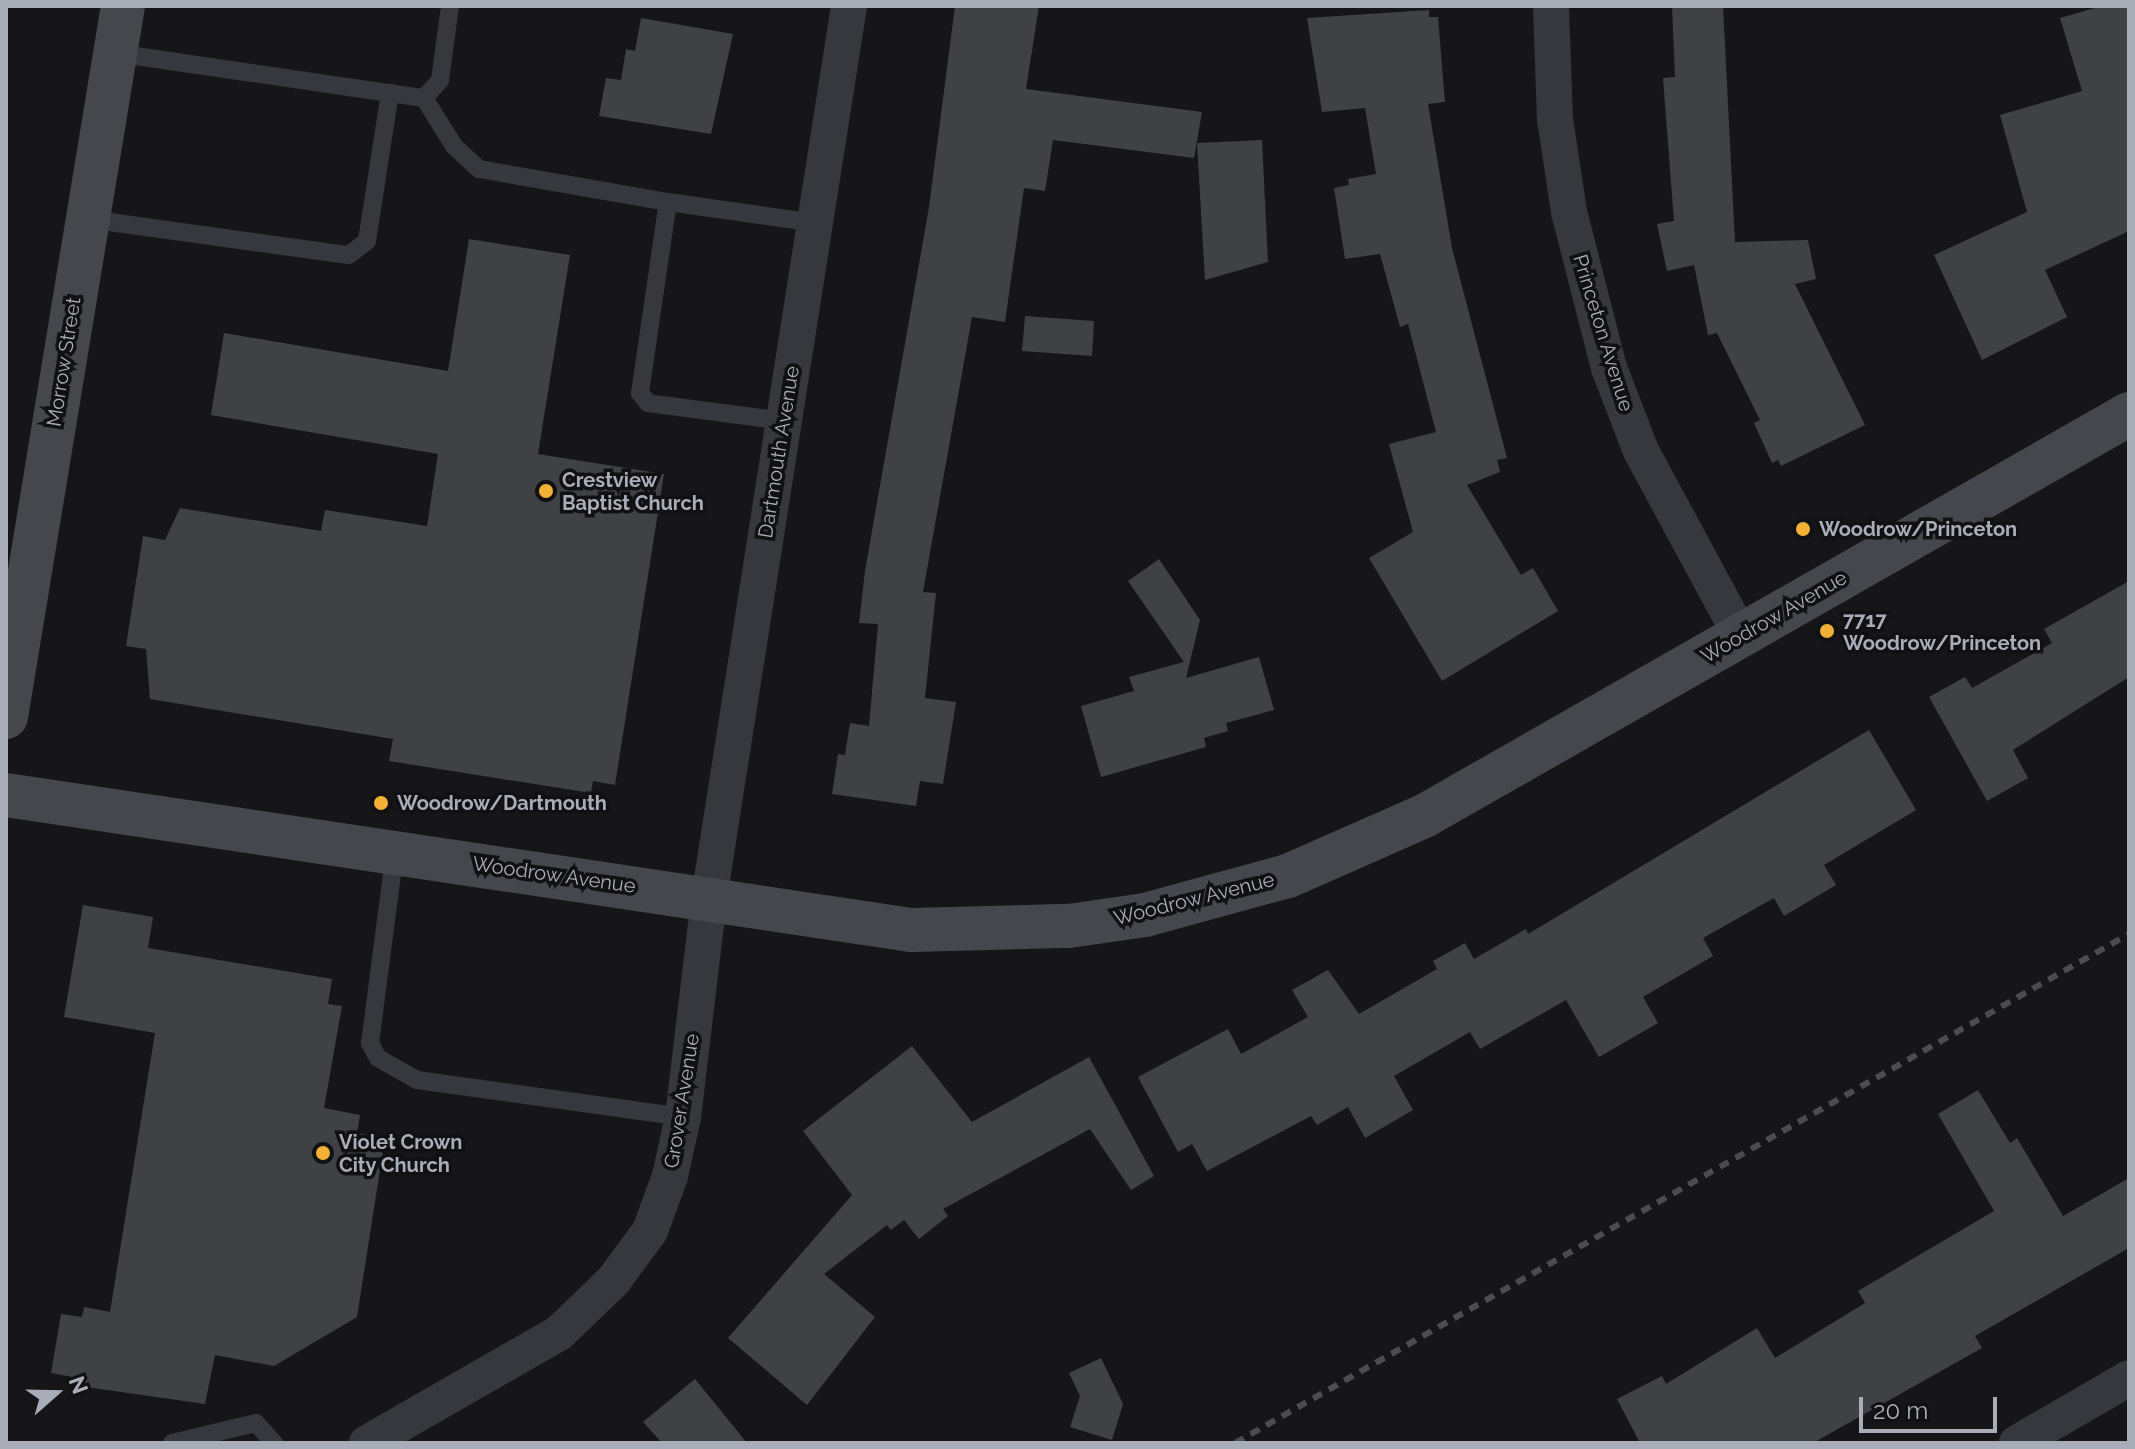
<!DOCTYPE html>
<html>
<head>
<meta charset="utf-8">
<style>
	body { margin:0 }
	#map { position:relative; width:2135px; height:1449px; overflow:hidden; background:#161618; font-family:Raleway,sans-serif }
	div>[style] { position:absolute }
	.building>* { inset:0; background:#404145 }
	.lane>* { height:18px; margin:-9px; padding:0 9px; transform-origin:9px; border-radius:9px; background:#37383d }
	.street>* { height:36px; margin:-18px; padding:0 18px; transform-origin:18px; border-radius:18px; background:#37383d }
	.secondary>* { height:44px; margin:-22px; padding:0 22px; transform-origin:22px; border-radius:22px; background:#45474d }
	.rail>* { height:6px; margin-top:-3px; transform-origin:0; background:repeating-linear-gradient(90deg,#4a4c52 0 10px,transparent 0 18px) }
	.dots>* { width:22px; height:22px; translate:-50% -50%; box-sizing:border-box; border:4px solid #111113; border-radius:50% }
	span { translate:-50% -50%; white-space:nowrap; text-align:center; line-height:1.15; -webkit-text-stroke:7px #111113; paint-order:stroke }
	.street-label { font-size:20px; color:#a8adb8 }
	.poi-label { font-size:20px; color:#a8adb8; font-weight:700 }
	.left { translate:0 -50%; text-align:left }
	.frame { position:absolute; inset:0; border:8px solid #a8adb8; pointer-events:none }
	.north { position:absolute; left:16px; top:1353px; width:80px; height:80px; -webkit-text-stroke:6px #111113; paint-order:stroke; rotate:70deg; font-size:22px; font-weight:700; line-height:32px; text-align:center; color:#a8adb8 }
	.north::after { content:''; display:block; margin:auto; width:28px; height:36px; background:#a8adb8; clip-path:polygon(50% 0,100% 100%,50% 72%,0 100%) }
	.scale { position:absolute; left:1859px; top:1397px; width:138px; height:36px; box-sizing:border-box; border:4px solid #a8adb8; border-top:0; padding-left:10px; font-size:24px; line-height:28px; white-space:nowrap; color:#a8adb8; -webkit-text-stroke:6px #111113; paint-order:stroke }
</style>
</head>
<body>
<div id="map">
	<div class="building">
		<div style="clip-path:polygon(955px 6px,1039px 6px,1026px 89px,1202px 112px,1194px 158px,1053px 140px,1045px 191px,1024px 188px,1005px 322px,972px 317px,923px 592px,936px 593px,925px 698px,956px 702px,943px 784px,920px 781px,916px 806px,832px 794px,838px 754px,845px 755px,850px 723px,869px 726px,878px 624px,859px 623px,865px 571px,929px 207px)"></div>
		<div style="clip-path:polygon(1672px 6px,1723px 6px,1735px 242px,1808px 240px,1816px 279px,1795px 284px,1865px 425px,1781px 466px,1778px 460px,1772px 463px,1754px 423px,1760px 420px,1717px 333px,1708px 335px,1694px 265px,1667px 271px,1657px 224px,1674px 221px,1663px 78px,1675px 77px)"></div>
		<div style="clip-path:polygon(2102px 6px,2129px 6px,2129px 231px,2045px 270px,2067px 317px,1982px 360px,1934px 255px,2027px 212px,2000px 115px,2082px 91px,2060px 18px)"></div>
		<div style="clip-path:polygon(1429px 10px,1429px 17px,1438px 17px,1445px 102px,1428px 104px,1452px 248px,1507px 458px,1497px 460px,1500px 472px,1467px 485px,1521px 575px,1533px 568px,1558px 611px,1442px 681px,1369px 558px,1413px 532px,1389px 444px,1436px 432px,1408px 324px,1400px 327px,1380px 254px,1345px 259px,1334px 188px,1349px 185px,1348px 179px,1376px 174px,1365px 108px,1322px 112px,1307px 18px)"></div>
		<div style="clip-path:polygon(641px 18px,733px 34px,711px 134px,599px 116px,606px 78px,621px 80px,626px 49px,635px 51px)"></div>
		<div style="clip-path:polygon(1262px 140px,1268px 262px,1205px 280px,1197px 143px)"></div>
		<div style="clip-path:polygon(469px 239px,570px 255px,538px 454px,664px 474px,615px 785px,593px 781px,591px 793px,389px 761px,393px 739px,150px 699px,146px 649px,126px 646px,143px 536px,165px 540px,180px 508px,321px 531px,325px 510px,427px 526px,438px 454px,211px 415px,224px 333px,448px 371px)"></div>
		<div style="clip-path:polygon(1025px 316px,1094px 321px,1092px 356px,1022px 351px)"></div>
		<div style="clip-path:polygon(1159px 559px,1200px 620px,1186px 678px,1259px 657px,1274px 710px,1226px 723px,1228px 731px,1204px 738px,1206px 747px,1101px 777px,1081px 706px,1134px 691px,1129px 677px,1184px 662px,1128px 581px)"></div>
		<div style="clip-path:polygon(2129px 581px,2129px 677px,2013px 750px,2028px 778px,1987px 801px,1929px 697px,1965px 677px,1972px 688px,2052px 643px,2044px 629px)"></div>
		<div style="clip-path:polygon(1869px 730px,1916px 810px,1824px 865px,1836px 885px,1784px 916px,1774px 898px,1703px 938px,1713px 956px,1643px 997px,1658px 1023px,1599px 1057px,1566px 1000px,1480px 1049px,1470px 1032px,1394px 1076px,1413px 1110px,1365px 1138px,1348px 1107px,1317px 1125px,1311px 1116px,1207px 1171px,1192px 1144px,1178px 1152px,1138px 1077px,1228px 1029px,1241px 1054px,1308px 1017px,1292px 990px,1328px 970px,1359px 1014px,1437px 969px,1433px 961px,1465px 943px,1474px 959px,1526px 929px,1528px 934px)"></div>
		<div style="clip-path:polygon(83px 905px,153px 917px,148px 948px,332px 979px,328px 1004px,342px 1006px,324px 1108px,360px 1115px,357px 1133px,385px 1138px,357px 1317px,274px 1366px,215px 1355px,205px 1404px,72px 1385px,73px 1377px,51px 1373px,61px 1314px,82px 1317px,84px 1307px,110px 1312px,155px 1033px,64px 1017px)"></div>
		<div style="clip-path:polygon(912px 1046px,972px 1122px,1089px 1057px,1154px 1176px,1131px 1190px,1090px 1129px,943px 1209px,948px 1216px,919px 1239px,904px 1220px,891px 1230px,887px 1225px,824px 1274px,875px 1317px,807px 1405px,728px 1338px,852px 1195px,803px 1131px)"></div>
		<div style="clip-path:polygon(1978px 1090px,2010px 1143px,2017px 1138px,2063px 1216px,2129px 1178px,2129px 1248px,1975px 1336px,1982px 1348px,1813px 1443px,1640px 1443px,1617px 1399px,1662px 1376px,1666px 1384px,1757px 1328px,1775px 1358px,1865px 1303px,1858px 1291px,1994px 1211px,1938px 1114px)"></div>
		<div style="clip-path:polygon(1101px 1358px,1123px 1404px,1112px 1440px,1070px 1427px,1080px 1396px,1069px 1373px)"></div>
		<div style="clip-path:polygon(695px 1379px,747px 1443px,662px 1443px,643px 1422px)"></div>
	</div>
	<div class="lane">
		<div style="left:115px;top:53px;width:312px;rotate:8.3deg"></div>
		<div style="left:424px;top:98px;width:24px;rotate:-48deg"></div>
		<div style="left:440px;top:80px;width:75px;rotate:-82.3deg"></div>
		<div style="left:424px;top:98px;width:57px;rotate:58deg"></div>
		<div style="left:454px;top:146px;width:34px;rotate:43deg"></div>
		<div style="left:479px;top:169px;width:192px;rotate:9.9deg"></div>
		<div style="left:88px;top:219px;width:263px;rotate:7.9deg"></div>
		<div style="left:349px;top:255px;width:23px;rotate:-38deg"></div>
		<div style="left:367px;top:241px;width:150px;rotate:-81.2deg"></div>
		<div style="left:784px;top:421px;width:137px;rotate:-172.5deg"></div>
		<div style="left:648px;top:403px;width:13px;rotate:-129deg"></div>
		<div style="left:640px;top:393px;width:193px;rotate:-81.7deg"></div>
		<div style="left:668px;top:202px;width:148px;rotate:8.1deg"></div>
		<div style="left:395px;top:851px;width:194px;rotate:97.4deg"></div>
		<div style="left:370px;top:1043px;width:17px;rotate:62deg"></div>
		<div style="left:378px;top:1058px;width:45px;rotate:29.4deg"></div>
		<div style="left:417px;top:1080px;width:269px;rotate:7.9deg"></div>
		<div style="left:172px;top:1443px;width:86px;rotate:-13.4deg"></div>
		<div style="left:256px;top:1423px;width:27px;rotate:48deg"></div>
	</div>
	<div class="street">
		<div style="left:1551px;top:6px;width:113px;rotate:88deg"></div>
		<div style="left:1555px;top:119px;width:94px;rotate:81.4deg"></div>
		<div style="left:1569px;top:212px;width:161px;rotate:75.6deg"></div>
		<div style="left:1609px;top:368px;width:89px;rotate:68.9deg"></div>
		<div style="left:1641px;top:451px;width:210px;rotate:61.6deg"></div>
		<div style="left:367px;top:1443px;width:221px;rotate:-29.8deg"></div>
		<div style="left:559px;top:1333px;width:75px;rotate:-43.9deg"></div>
		<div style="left:613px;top:1281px;width:62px;rotate:-53.5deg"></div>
		<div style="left:650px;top:1231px;width:59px;rotate:-70deg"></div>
		<div style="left:670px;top:1176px;width:60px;rotate:-77.6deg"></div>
		<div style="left:683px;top:1117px;width:221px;rotate:-83.2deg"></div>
		<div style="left:709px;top:898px;width:903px;rotate:-81.08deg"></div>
		<div style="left:2017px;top:1443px;width:129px;rotate:-30.1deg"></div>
	</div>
	<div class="secondary">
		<div style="left:6px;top:717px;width:721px;rotate:-80.66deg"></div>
		<div style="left:6px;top:795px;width:915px;rotate:8.48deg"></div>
		<div style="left:911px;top:930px;width:158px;rotate:-1.5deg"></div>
		<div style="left:1069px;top:926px;width:77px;rotate:-8.2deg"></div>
		<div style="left:1145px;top:915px;width:148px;rotate:-15.3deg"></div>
		<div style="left:1288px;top:876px;width:151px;rotate:-23.8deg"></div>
		<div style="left:1426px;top:815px;width:809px;rotate:-29.7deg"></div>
	</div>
	<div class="rail">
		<div style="left:1235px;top:1443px;width:1029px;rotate:-29.66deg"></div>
	</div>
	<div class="dots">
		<div style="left:546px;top:491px;background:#f2b134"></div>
		<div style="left:1803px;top:529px;background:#f2b134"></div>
		<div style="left:1827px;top:631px;background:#f2b134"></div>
		<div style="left:381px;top:803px;background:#f2b134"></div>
		<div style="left:323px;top:1153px;background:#f2b134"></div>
	</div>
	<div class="street-label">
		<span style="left:1603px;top:333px;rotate:73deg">Princeton Avenue</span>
		<span style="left:64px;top:362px;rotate:-81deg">Morrow Street</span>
		<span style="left:779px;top:452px;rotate:-81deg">Dartmouth Avenue</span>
		<span style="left:1774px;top:617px;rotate:-30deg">Woodrow Avenue</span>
		<span style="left:554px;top:875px;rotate:8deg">Woodrow Avenue</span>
		<span style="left:1194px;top:899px;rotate:-14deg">Woodrow Avenue</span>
		<span style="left:682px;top:1101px;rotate:-81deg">Grover Avenue</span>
	</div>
	<div class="poi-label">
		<span class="left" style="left:562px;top:492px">Crestview<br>Baptist Church</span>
		<span class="left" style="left:1819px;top:529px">Woodrow/Princeton</span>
		<span class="left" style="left:1843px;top:632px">7717<br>Woodrow/Princeton</span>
		<span class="left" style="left:397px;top:803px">Woodrow/Dartmouth</span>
		<span class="left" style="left:339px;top:1154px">Violet Crown<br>City Church</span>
	</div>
	<div class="frame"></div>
	<div class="north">N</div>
	<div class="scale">20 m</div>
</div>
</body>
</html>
